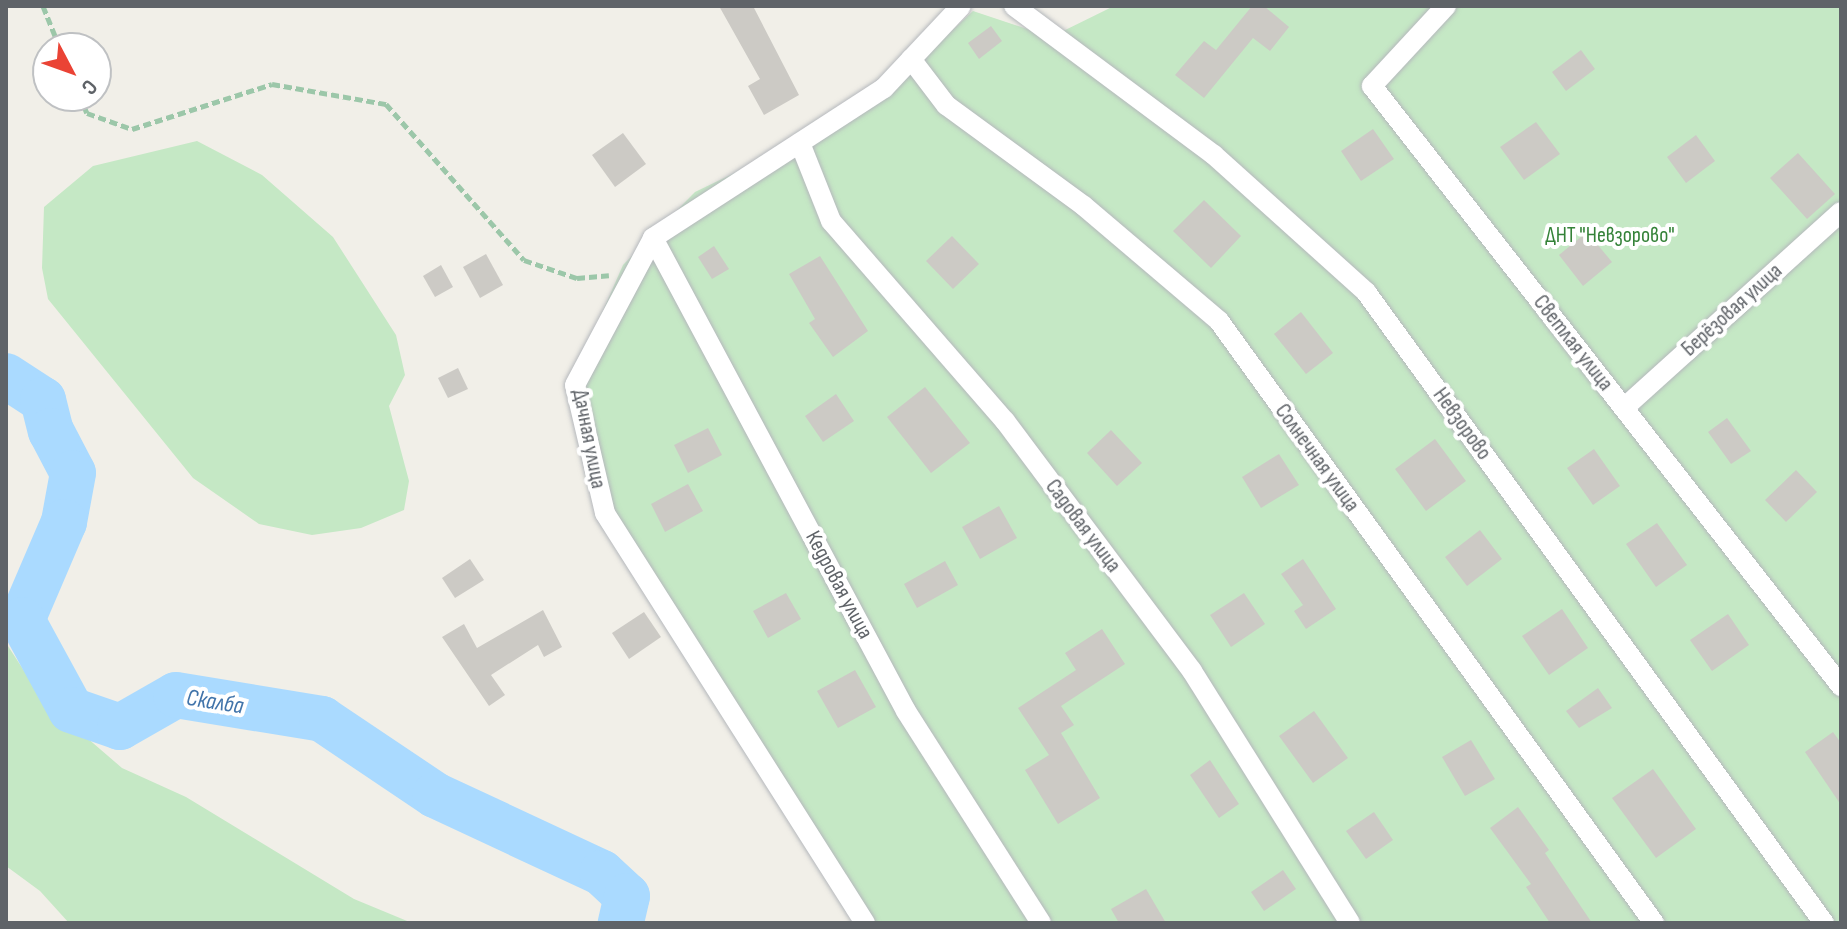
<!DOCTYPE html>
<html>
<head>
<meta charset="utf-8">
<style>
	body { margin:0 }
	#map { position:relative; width:1847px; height:929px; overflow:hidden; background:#f1efe8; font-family:"Sofia Sans Condensed",sans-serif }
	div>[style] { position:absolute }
	.green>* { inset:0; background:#c5e8c5 }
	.river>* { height:46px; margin:-23px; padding:0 23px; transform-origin:23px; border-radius:23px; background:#aadaff }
	.building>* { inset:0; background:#cccac5 }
	.path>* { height:5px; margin-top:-2.5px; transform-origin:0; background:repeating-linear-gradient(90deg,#9cc7a9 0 8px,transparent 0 12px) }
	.roads { filter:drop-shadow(0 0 2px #b5b8bc) drop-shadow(0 0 2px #b5b8bc) }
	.street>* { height:20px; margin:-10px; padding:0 10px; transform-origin:10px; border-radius:10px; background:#fff }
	span { translate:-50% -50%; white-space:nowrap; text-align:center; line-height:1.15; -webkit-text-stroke:8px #fff; paint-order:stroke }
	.park-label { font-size:22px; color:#348238 }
	.street-label { font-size:22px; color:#5f6368 }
	.water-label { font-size:24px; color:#4174aa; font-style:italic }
	.frame { position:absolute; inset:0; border:8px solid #5f6368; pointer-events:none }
	.north { position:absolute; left:32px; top:32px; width:80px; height:80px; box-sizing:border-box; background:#fff; border:2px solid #bfc1c3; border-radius:50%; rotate:131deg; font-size:22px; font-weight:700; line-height:32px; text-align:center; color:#5f6368 }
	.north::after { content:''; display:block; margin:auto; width:28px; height:36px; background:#ea4335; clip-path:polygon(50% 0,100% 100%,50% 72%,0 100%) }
</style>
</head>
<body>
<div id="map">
	<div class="green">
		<div style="clip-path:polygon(1114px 6px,1841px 6px,1841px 923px,856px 923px,610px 529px,580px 363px,623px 265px,695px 192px,869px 108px,973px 11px,1051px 37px)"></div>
		<div style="clip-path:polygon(197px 141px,262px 175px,333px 237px,396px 335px,405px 375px,389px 406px,409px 481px,404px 510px,361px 528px,312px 535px,259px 524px,193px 478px,48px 299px,42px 268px,44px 207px,93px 166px)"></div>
		<div style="clip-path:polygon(6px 643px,43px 700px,122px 768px,186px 797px,354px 899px,412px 923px,69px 923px,40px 891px,6px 866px)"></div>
	</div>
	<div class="river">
		<div style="left:6px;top:376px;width:44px;rotate:33deg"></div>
		<div style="left:43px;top:400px;width:32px;rotate:76deg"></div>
		<div style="left:51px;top:431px;width:47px;rotate:62.4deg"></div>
		<div style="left:73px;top:473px;width:50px;rotate:100.4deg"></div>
		<div style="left:64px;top:522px;width:107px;rotate:113.2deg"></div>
		<div style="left:22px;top:620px;width:102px;rotate:61.4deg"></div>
		<div style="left:71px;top:710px;width:52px;rotate:19.1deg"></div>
		<div style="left:120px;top:727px;width:64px;rotate:-29.7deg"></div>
		<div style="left:176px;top:695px;width:148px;rotate:9.3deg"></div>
		<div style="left:322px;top:719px;width:136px;rotate:33.9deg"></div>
		<div style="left:435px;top:795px;width:184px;rotate:25deg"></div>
		<div style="left:602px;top:873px;width:34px;rotate:43deg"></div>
		<div style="left:627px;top:896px;width:28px;rotate:103deg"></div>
	</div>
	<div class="building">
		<div style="clip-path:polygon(719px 6px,753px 6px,799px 95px,764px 115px,748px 86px,760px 79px)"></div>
		<div style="clip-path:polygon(1252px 6px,1264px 6px,1289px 27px,1270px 51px,1253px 38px,1204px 98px,1175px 75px,1204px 41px,1216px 50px)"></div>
		<div style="clip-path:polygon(991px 26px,1002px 41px,979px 59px,968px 43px)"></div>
		<div style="clip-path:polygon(1581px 50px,1595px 69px,1566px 91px,1552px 72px)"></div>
		<div style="clip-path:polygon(1536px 122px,1560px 154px,1524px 180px,1500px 147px)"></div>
		<div style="clip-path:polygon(1373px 129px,1394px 159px,1361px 181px,1341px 151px)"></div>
		<div style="clip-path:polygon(623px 133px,646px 164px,615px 187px,592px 155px)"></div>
		<div style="clip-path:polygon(1696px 135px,1715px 161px,1686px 183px,1667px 157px)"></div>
		<div style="clip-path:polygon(1798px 153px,1835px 194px,1807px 219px,1770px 178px)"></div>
		<div style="clip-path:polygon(1204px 200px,1241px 236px,1211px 268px,1173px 231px)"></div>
		<div style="clip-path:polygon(1587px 232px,1612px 262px,1583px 286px,1559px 255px)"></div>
		<div style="clip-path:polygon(952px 236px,979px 264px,953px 289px,926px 261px)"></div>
		<div style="clip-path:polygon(714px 246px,729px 269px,712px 279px,698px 257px)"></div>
		<div style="clip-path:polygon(486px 254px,503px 285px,480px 298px,463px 267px)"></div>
		<div style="clip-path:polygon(820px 256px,868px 331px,833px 357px,809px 323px,815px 319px,789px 274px)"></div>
		<div style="clip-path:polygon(441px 265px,453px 287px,435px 297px,423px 276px)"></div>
		<div style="clip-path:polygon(1301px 312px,1333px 353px,1306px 374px,1274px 334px)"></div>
		<div style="clip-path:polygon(458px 368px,468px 389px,448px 398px,438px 378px)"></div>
		<div style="clip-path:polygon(925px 387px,970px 443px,931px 473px,887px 417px)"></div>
		<div style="clip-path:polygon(836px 394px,854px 421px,823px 442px,805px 416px)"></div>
		<div style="clip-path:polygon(1727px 418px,1751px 451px,1731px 464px,1708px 432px)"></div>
		<div style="clip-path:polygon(708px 428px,722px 455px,688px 473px,674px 445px)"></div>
		<div style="clip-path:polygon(1111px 430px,1142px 463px,1117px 486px,1087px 453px)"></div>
		<div style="clip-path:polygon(1435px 439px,1466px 481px,1426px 511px,1395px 469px)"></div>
		<div style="clip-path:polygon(1594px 449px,1620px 486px,1593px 505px,1567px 468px)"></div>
		<div style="clip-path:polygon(1279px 454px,1299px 485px,1261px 508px,1242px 477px)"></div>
		<div style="clip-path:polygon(1796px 470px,1817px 492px,1786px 522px,1765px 500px)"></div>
		<div style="clip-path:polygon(688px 484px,703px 511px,665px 532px,651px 504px)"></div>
		<div style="clip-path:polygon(999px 506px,1017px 538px,980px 559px,962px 527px)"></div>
		<div style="clip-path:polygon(1657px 523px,1687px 565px,1656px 587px,1626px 544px)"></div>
		<div style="clip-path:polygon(1480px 530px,1502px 559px,1467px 586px,1445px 557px)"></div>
		<div style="clip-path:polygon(470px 559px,484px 580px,455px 598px,442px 578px)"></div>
		<div style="clip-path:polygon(1303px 559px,1336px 609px,1306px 629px,1294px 611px,1303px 605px,1281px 574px)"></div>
		<div style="clip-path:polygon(945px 561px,958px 585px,917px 608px,904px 584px)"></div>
		<div style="clip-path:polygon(786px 593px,801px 619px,768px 638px,753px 611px)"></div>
		<div style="clip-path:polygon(1244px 593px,1265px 624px,1231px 647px,1210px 615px)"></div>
		<div style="clip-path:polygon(1562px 609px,1588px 648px,1549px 675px,1522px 636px)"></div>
		<div style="clip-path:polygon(543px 610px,562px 647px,544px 657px,538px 645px,491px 675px,505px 695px,489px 706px,442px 637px,464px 624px,477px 648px)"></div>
		<div style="clip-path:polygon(644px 612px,661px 637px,629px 659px,612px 633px)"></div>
		<div style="clip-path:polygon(1728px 614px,1749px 645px,1712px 671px,1690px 640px)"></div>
		<div style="clip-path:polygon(1102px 629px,1125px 664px,1061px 706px,1074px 725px,1061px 733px,1100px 798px,1058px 824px,1025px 770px,1049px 755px,1018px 708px,1076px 670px,1065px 653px)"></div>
		<div style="clip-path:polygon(855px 670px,876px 707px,838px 728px,817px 691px)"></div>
		<div style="clip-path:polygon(1598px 688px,1612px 708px,1579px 728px,1566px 711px)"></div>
		<div style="clip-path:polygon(1314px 711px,1348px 758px,1313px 783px,1279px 736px)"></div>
		<div style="clip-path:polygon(1833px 732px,1841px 743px,1841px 805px,1805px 752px)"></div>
		<div style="clip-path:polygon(1471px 740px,1495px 779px,1465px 796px,1442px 757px)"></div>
		<div style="clip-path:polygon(1210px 760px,1239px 804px,1219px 818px,1190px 775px)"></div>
		<div style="clip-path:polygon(1653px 769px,1696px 829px,1656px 858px,1612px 798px)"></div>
		<div style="clip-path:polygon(1518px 807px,1549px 850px,1545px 853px,1592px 923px,1550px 923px,1526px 887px,1531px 884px,1490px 828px)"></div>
		<div style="clip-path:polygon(1374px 812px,1393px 840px,1366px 859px,1346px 831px)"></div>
		<div style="clip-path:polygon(1283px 870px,1296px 889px,1264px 911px,1251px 892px)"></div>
		<div style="clip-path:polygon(1146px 889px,1166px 923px,1119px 923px,1111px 909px)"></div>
	</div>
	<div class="path">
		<div style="left:43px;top:6px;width:45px;rotate:68deg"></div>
		<div style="left:80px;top:96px;width:18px;rotate:68deg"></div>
		<div style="left:87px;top:113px;width:48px;rotate:19.6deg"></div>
		<div style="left:132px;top:129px;width:147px;rotate:-17.8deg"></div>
		<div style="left:272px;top:84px;width:116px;rotate:10deg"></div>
		<div style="left:386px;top:104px;width:208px;rotate:48.5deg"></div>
		<div style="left:524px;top:260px;width:56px;rotate:18.8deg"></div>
		<div style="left:577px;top:278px;width:32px;rotate:-5deg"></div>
	</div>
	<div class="roads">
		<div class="street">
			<div style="left:1014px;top:6px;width:249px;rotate:36.7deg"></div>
			<div style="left:1214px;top:155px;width:205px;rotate:42deg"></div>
			<div style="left:1366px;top:292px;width:780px;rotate:54.03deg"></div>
			<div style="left:1446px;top:6px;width:109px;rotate:132.8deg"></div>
			<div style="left:1372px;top:86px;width:762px;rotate:51.99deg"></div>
			<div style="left:911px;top:59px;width:58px;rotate:52.7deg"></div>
			<div style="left:946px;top:105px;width:171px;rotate:36.2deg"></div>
			<div style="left:1084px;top:206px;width:177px;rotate:40.4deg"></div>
			<div style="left:1219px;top:321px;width:743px;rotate:54.15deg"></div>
			<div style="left:800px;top:143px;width:84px;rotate:68.3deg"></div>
			<div style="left:831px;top:221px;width:265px;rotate:49deg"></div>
			<div style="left:1005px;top:421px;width:312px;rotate:53.2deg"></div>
			<div style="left:1192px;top:671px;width:297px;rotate:57.9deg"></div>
			<div style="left:653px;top:238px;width:536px;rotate:61.86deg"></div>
			<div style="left:906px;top:711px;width:251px;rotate:57.5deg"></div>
			<div style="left:1624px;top:408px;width:292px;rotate:-42.1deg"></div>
			<div style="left:865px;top:923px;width:485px;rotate:-122.4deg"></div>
			<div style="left:605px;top:513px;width:131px;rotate:-103.2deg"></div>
			<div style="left:575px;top:385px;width:166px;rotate:-62deg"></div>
			<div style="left:653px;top:238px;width:275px;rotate:-33deg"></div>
			<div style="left:884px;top:88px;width:112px;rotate:-46.8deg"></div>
		</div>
	</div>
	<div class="park-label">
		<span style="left:1610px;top:236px">ДНТ "Невзорово"</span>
	</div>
	<div class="street-label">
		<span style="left:1732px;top:310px;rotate:-42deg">Берёзовая улица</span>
		<span style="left:1573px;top:343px;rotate:52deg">Светлая улица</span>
		<span style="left:1462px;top:424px;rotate:54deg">Невзорово</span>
		<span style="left:589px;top:439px;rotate:79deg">Дачная улица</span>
		<span style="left:1317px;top:458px;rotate:54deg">Солнечная улица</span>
		<span style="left:1083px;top:526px;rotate:53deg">Садовая улица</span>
		<span style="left:839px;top:585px;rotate:62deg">Кедровая улица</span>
	</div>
	<div class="water-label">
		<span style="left:215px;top:702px;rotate:9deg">Скалба</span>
	</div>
	<div class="frame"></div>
	<div class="north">С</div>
</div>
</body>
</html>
